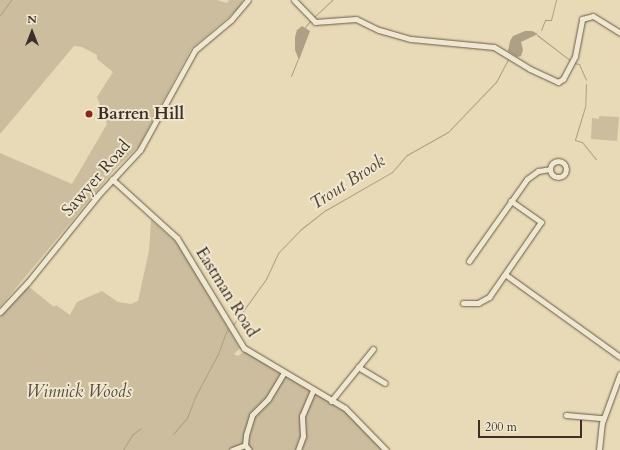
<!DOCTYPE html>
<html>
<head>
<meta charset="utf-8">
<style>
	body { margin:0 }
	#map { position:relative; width:620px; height:450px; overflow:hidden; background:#e8dab6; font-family:Cardo,serif }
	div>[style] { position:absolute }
	.green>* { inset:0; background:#cbbd9d }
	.water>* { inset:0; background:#aea084 }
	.stream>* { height:1px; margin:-0.5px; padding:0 0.5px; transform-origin:0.5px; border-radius:0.5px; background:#aea084 }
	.roads { filter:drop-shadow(0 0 1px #675a48) drop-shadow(0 0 1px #675a48) }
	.minor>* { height:5px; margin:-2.5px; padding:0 2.5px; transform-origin:2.5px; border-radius:2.5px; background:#f0e7d0 }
	.minor>.ring { margin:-2.5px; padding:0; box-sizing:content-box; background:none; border:5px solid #f0e7d0; border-radius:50% }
	.dots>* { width:11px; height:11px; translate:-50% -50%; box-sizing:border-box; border:2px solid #f0e7d0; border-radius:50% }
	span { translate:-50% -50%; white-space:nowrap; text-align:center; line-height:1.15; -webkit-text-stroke:4px #f0e7d0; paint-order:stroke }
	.poi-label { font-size:17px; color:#3c2f24; font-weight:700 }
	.left { translate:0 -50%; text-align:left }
	.street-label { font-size:17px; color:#3c2f24 }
	.park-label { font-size:17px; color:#594b3c; font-style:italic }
	.water-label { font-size:18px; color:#584b3c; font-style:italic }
	.north { position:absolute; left:12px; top:12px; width:40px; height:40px; -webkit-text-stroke:3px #f0e7d0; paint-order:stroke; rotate:0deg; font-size:11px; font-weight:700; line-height:16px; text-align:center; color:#3c2f24 }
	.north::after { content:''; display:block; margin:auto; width:14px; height:18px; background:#3c2f24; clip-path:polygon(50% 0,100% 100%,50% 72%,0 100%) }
	.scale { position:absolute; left:478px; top:420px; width:104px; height:18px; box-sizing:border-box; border:2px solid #3c2f24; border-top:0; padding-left:5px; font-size:12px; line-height:14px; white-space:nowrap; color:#3c2f24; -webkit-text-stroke:3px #f0e7d0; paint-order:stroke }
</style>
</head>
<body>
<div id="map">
	<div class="green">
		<div style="clip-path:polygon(0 0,217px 0,227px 3px,229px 0,243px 0,238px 9px,191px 49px,139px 146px,115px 169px,0 307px,0 153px,72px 184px,107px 124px,97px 97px,113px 72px,97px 59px,97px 55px,82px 47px,74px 46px,0 134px)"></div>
		<div style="clip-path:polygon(599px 116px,619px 117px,617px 141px,591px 139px,592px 118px,599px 119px)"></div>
		<div style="clip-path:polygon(151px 220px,177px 243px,240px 348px,234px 354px,238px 356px,245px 351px,343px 409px,383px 450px,0 450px,0 316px,28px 286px,54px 307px,56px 305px,70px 315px,77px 302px,102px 291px,118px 302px,131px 304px,138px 301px,149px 251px)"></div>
	</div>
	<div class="water">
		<div style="clip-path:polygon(302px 26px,310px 31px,299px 60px,295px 50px,295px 37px,297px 30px)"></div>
		<div style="clip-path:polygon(525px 31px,532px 31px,538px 34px,521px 42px,523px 50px,521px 56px,517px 57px,508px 51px,510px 41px,513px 36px)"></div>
	</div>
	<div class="stream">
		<div style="left:0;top:15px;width:19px;rotate:-54deg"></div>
		<div style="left:314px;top:17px;width:25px;rotate:-43deg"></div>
		<div style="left:305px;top:27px;width:8px;rotate:-50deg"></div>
		<div style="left:541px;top:30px;width:11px;rotate:-68deg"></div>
		<div style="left:545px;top:20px;width:6px"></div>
		<div style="left:551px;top:20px;width:21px;rotate:-76deg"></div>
		<div style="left:537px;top:35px;width:43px;rotate:37.4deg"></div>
		<div style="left:574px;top:63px;width:5px;rotate:11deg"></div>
		<div style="left:579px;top:64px;width:17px;rotate:66deg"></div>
		<div style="left:291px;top:76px;width:18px;rotate:-68deg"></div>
		<div style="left:586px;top:84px;width:23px;rotate:92deg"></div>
		<div style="left:585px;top:107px;width:34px;rotate:107deg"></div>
		<div style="left:575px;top:140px;width:7px;rotate:16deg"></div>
		<div style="left:582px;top:142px;width:22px;rotate:51deg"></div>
		<div style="left:233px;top:325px;width:57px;rotate:-54.3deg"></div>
		<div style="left:266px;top:279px;width:29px;rotate:-65deg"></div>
		<div style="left:278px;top:253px;width:32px;rotate:-46deg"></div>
		<div style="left:300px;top:230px;width:33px;rotate:-38deg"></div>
		<div style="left:326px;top:210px;width:76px;rotate:-29.9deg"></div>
		<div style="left:392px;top:172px;width:23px;rotate:-49deg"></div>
		<div style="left:407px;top:155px;width:47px;rotate:-29.3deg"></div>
		<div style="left:448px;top:132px;width:69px;rotate:-46.2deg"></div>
		<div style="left:496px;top:82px;width:26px;rotate:-62deg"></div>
		<div style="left:173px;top:434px;width:21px;rotate:-49deg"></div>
		<div style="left:187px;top:418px;width:25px;rotate:-69deg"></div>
		<div style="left:196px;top:395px;width:47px;rotate:-61.8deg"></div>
		<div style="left:218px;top:354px;width:27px;rotate:-70deg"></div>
		<div style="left:123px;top:450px;width:17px;rotate:-59deg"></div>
		<div style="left:132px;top:435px;width:11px;rotate:-38deg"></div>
	</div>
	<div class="roads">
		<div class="minor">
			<div style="left:294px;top:0;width:30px;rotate:46deg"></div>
			<div style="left:315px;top:22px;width:41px;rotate:-4.2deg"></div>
			<div style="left:356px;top:19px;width:25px;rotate:26deg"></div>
			<div style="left:379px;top:30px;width:33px;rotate:16deg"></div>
			<div style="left:411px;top:39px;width:83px;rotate:5.5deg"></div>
			<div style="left:494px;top:47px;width:42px;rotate:31.4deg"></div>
			<div style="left:530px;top:69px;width:31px;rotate:25deg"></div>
			<div style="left:558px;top:82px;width:6px;rotate:-31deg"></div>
			<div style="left:563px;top:79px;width:26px;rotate:-62deg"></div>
			<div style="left:575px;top:56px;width:38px;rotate:-79deg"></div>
			<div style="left:582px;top:19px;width:11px;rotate:-15deg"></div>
			<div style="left:593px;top:16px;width:32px;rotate:32deg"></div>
			<div class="ring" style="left:550px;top:161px;width:11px;height:11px"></div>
			<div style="left:112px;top:179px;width:88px;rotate:42.2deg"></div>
			<div style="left:177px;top:238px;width:129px;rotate:58.7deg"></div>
			<div style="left:244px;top:348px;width:117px;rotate:30.7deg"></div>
			<div style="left:345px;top:408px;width:59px;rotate:45.7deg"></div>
			<div style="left:469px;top:261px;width:100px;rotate:-54.7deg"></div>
			<div style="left:527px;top:179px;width:14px;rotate:-36deg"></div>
			<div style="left:538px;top:171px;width:12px;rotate:-9deg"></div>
			<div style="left:506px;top:275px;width:140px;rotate:35.7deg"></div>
			<div style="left:463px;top:303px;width:15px"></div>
			<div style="left:478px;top:303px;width:13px;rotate:-29deg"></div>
			<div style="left:489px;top:297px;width:91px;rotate:-55.3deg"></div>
			<div style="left:541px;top:222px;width:37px;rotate:-145deg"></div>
			<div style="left:0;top:312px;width:41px;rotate:-47deg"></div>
			<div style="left:28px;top:282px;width:113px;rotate:-51.1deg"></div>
			<div style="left:99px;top:194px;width:60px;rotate:-47deg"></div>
			<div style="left:140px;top:150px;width:114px;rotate:-61.2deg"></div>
			<div style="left:195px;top:50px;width:47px;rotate:-39.8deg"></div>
			<div style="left:231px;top:20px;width:26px;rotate:-50deg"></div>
			<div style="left:358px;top:367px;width:31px;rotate:31deg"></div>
			<div style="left:331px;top:401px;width:67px;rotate:-51.1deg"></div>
			<div style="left:566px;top:415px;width:37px;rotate:5deg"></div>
			<div style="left:232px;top:450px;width:14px;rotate:-21deg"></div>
			<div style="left:249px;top:450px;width:6px;rotate:-129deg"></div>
			<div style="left:245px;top:445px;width:10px;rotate:-84deg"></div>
			<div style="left:246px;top:435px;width:21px;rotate:-73deg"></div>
			<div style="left:252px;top:415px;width:23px;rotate:-45deg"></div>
			<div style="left:268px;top:399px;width:31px;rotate:-59deg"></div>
			<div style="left:298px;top:450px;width:15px;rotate:-70deg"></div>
			<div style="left:303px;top:436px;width:20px;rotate:-93deg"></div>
			<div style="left:302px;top:416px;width:28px;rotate:-67deg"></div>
			<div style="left:599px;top:450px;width:27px;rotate:-84deg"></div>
			<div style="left:602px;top:423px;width:52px;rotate:-69.8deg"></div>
		</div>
	</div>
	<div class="dots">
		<div style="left:89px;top:114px;background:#8f2418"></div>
	</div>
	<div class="poi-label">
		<span class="left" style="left:97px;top:114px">Barren Hill</span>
	</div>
	<div class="street-label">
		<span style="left:96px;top:178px;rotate:-49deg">Sawyer Road</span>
		<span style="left:227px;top:292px;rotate:58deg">Eastman Road</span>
	</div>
	<div class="park-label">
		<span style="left:79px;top:392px">Winnick Woods</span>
	</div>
	<div class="water-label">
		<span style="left:348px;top:183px;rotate:-33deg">Trout Brook</span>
	</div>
	<div class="north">N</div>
	<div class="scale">200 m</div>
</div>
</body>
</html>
